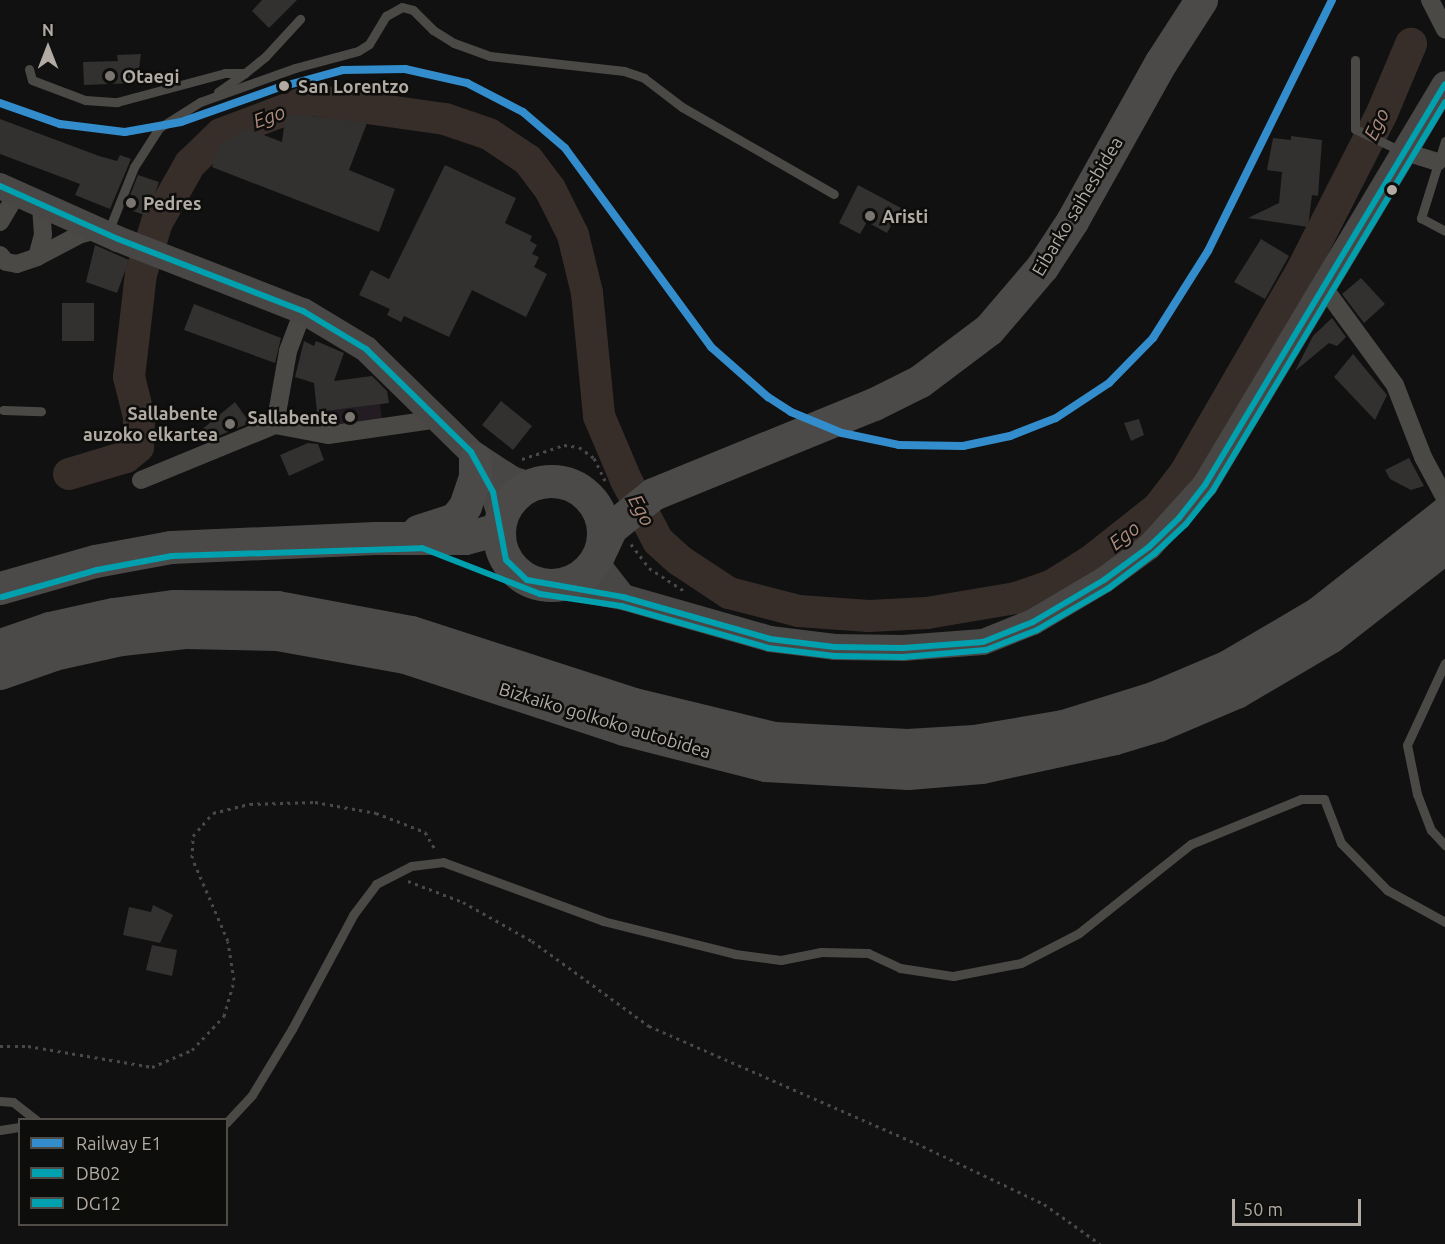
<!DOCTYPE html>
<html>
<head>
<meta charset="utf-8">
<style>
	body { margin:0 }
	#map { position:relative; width:1445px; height:1244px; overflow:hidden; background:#111; font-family:Ubuntu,sans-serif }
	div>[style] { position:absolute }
	.green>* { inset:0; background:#231d23 }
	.river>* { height:32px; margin:-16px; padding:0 16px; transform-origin:16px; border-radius:16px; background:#372e2a }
	.building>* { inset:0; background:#323130 }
	.path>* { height:3px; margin-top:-1.5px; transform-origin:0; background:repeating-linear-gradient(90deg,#4b4947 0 3px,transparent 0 7.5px) }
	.lane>* { height:9px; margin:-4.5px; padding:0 4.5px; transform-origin:4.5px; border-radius:4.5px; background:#4a4946 }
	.street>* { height:18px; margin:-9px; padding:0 9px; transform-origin:9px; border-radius:9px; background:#4a4946 }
	.secondary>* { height:26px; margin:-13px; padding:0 13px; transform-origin:13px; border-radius:13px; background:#484745 }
	.highway>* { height:33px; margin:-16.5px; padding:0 16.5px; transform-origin:16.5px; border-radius:16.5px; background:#4b4a48 }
	.highway>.ring { margin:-16.5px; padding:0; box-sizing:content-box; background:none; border:33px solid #4b4a48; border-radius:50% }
	.bus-1>* { height:6px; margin:-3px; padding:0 3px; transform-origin:3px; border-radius:3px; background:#00a0ae }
	.bus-2>* { height:6px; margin:-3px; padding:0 3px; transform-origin:3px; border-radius:3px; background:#00a0ae }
	.rail-1>* { height:8px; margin:-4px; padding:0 4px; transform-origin:4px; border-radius:4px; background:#338ccb }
	.dots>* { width:16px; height:16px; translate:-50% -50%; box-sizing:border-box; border:3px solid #0d0d0c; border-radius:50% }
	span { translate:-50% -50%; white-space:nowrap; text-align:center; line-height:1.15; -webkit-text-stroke:5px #0d0d0c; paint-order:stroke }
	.poi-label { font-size:18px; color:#b2aba3; font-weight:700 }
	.left { translate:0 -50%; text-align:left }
	.right { translate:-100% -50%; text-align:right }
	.stop-label { font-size:18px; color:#b2aba3; font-weight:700 }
	.street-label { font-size:18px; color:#b2aba3 }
	.water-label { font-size:20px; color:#ab8a7b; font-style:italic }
	.legend { position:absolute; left:18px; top:1118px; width:210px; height:108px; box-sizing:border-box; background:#0d0d0c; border:2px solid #4f4c48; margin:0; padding:8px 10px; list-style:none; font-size:18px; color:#b2aba3 }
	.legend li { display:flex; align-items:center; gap:12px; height:30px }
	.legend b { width:30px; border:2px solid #4f4c48 }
	.north { position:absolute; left:18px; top:18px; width:60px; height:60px; -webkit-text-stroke:4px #0d0d0c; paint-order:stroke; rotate:0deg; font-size:16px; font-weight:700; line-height:24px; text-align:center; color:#b2aba3 }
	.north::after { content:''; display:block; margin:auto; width:21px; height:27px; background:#b2aba3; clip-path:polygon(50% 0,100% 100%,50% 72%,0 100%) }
	.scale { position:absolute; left:1232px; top:1199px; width:129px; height:27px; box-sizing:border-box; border:3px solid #b2aba3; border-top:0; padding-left:8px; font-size:18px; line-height:21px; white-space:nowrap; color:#b2aba3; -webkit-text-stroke:4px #0d0d0c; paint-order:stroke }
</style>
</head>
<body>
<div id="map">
	<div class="green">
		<div style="clip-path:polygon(380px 404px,382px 422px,320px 430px,317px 412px)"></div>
	</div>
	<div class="river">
		<div style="left:69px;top:474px;width:59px;rotate:-16.6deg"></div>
		<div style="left:126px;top:457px;width:16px;rotate:-40deg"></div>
		<div style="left:138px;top:447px;width:30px;rotate:-88deg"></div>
		<div style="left:139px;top:417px;width:41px;rotate:-104deg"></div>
		<div style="left:129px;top:377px;width:104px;rotate:-83.4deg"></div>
		<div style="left:141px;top:274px;width:54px;rotate:-72.9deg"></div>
		<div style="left:157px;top:222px;width:67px;rotate:-60.4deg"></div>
		<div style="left:190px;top:164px;width:43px;rotate:-44.1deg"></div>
		<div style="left:221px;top:134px;width:96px;rotate:-20.7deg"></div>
		<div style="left:311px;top:100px;width:135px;rotate:8.1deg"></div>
		<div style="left:445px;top:119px;width:46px;rotate:18.8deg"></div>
		<div style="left:489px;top:134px;width:47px;rotate:33.7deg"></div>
		<div style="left:528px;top:160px;width:36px;rotate:53deg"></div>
		<div style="left:550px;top:189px;width:51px;rotate:63.4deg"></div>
		<div style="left:573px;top:235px;width:60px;rotate:76.4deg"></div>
		<div style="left:587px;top:293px;width:124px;rotate:84.4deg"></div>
		<div style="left:599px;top:416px;width:69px;rotate:67.1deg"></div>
		<div style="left:626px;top:480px;width:69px;rotate:62.3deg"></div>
		<div style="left:658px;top:541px;width:28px;rotate:42deg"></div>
		<div style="left:679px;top:560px;width:60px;rotate:33.4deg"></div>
		<div style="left:729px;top:593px;width:72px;rotate:14.4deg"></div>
		<div style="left:799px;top:611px;width:70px;rotate:4.1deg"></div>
		<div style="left:869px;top:616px;width:58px;rotate:-3deg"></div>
		<div style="left:927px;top:613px;width:90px;rotate:-9.6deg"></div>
		<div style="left:1016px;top:598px;width:37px;rotate:-19deg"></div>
		<div style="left:1051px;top:586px;width:47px;rotate:-32deg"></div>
		<div style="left:1091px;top:561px;width:85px;rotate:-38.3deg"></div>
		<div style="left:1158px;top:508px;width:44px;rotate:-52.4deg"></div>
		<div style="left:1185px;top:473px;width:232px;rotate:-60deg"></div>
		<div style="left:1301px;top:272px;width:178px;rotate:-63deg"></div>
		<div style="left:1382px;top:113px;width:75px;rotate:-67.2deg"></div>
	</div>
	<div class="building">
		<div style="clip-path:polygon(262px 0,297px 0,269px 28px,252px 11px)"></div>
		<div style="clip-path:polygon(141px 54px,137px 83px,84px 85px,83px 62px,118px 61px,117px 55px)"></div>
		<div style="clip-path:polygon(294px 114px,367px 123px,349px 170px,395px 189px,379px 232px,212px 167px,220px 144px,248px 129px,282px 142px,285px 118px)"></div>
		<div style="clip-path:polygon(0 119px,99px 156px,117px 161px,120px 155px,131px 159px,110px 209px,75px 195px,80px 184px,0 154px)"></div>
		<div style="clip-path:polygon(1291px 136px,1322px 140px,1318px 196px,1312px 195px,1308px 227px,1248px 218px,1279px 203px,1282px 172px,1267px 170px,1273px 138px,1291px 140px)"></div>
		<div style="clip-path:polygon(445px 165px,516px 198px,505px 223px,532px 236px,530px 241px,537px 245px,532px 254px,539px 257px,534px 267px,547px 274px,526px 317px,472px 290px,449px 337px,404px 316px,401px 322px,387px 315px,390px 309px,359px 295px,371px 270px,389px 279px)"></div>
		<div style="clip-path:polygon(138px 175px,159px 182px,147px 216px,125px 208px)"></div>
		<div style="clip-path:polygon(858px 185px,901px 208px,887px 233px,867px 222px,860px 234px,839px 223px)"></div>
		<div style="clip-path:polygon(1261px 239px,1289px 256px,1265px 299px,1234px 282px)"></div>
		<div style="clip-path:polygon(95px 245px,129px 260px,117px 293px,86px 282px)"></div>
		<div style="clip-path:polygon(1361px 278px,1385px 304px,1364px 323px,1342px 294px)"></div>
		<div style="clip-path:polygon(62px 303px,94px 303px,94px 341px,62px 341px)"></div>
		<div style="clip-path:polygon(194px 304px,281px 338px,275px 363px,184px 330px)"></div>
		<div style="clip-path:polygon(1332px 318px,1346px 337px,1337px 346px,1329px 343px,1295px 371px,1313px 336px)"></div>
		<div style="clip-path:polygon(304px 341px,314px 346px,316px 341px,344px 353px,334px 381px,372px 376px,387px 391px,389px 403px,317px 412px,314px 383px,295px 377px)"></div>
		<div style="clip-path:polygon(1353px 354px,1387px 395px,1375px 420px,1334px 377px)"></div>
		<div style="clip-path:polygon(501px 401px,532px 426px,513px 450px,482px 425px)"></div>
		<div style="clip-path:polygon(235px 402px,250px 423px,206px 441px,200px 431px)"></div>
		<div style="clip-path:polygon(1139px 419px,1144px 435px,1131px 441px,1124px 423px)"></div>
		<div style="clip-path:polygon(308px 443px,318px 444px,324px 460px,289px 476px,280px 455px)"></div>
		<div style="clip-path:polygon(1409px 458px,1424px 486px,1411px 490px,1390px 479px,1385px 470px)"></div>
		<div style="clip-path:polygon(153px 905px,173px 915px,160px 943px,123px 935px,129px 907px,151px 912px)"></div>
		<div style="clip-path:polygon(152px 945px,177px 950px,172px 976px,146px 970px)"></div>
	</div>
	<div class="path">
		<div style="left:522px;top:459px;width:44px;rotate:-18.4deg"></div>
		<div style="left:564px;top:445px;width:15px;rotate:8deg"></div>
		<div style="left:579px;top:447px;width:19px;rotate:36deg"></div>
		<div style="left:594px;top:458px;width:25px;rotate:64deg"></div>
		<div style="left:631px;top:544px;width:30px;rotate:53deg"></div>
		<div style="left:649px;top:568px;width:44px;rotate:33deg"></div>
		<div style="left:408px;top:881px;width:59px;rotate:20.9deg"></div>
		<div style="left:463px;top:902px;width:79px;rotate:29.5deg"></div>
		<div style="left:532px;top:941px;width:145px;rotate:36deg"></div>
		<div style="left:649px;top:1026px;width:292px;rotate:23.7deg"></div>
		<div style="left:916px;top:1143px;width:142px;rotate:25.5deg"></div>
		<div style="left:1044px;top:1204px;width:69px;rotate:35.5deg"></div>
		<div style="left:0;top:1046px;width:28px"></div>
		<div style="left:28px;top:1046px;width:126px;rotate:9.6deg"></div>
		<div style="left:152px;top:1067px;width:43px;rotate:-23deg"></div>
		<div style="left:192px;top:1050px;width:47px;rotate:-46.7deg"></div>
		<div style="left:224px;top:1016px;width:37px;rotate:-74deg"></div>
		<div style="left:234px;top:980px;width:39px;rotate:-99deg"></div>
		<div style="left:228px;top:941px;width:90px;rotate:-113.4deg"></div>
		<div style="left:192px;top:858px;width:22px;rotate:-87deg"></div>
		<div style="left:193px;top:836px;width:30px;rotate:-49deg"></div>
		<div style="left:213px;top:813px;width:38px;rotate:-14deg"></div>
		<div style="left:250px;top:804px;width:65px;rotate:-1.8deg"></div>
		<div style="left:315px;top:802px;width:62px;rotate:10.2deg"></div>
		<div style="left:376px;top:813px;width:53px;rotate:21.2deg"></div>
		<div style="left:425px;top:832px;width:22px;rotate:60deg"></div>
	</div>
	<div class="lane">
		<div style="left:1355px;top:60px;width:69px;rotate:90deg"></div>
		<div style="left:1355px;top:129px;width:51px;rotate:25.6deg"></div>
		<div style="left:29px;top:69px;width:11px;rotate:75deg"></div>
		<div style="left:32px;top:80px;width:57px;rotate:20.7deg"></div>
		<div style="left:85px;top:100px;width:32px;rotate:4deg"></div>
		<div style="left:117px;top:102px;width:112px;rotate:-15deg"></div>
		<div style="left:225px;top:73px;width:20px"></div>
		<div style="left:245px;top:73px;width:33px;rotate:145deg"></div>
		<div style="left:245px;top:73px;width:26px;rotate:-39deg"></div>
		<div style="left:265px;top:57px;width:52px;rotate:-47.4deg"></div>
		<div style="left:1445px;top:141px;width:81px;rotate:107.3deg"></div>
		<div style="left:1421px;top:218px;width:27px;rotate:28deg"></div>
		<div style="left:108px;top:232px;width:70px;rotate:-68.2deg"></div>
		<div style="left:134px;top:167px;width:46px;rotate:-57.3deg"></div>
		<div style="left:159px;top:128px;width:49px;rotate:-32.4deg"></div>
		<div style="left:200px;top:102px;width:101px;rotate:-19.7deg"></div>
		<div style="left:295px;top:68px;width:65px;rotate:-15.1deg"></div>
		<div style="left:358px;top:51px;width:13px;rotate:-32deg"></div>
		<div style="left:369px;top:44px;width:33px;rotate:-59deg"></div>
		<div style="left:386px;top:16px;width:18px;rotate:-29deg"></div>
		<div style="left:402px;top:7px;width:11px;rotate:15deg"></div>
		<div style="left:413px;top:10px;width:28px;rotate:45deg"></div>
		<div style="left:433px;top:30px;width:25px;rotate:32deg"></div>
		<div style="left:454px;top:43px;width:38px;rotate:20deg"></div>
		<div style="left:490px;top:56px;width:135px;rotate:6.4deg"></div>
		<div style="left:624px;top:71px;width:21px;rotate:19deg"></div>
		<div style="left:644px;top:78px;width:48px;rotate:37.3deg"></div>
		<div style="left:682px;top:107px;width:175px;rotate:29.8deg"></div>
		<div style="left:3px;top:410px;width:38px;rotate:2deg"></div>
		<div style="left:1445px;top:663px;width:90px;rotate:114.9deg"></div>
		<div style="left:1407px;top:745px;width:50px;rotate:78.5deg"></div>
		<div style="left:1417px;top:794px;width:39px;rotate:69deg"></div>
		<div style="left:1431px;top:830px;width:21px;rotate:47deg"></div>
		<div style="left:0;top:1101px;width:13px;rotate:4deg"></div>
		<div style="left:13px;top:1102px;width:29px;rotate:38deg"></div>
		<div style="left:226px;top:1123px;width:38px;rotate:-47deg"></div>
		<div style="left:252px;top:1095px;width:77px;rotate:-58.8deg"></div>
		<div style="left:292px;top:1029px;width:129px;rotate:-61.8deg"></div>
		<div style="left:353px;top:915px;width:39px;rotate:-53deg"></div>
		<div style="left:376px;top:884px;width:39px;rotate:-27deg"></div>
		<div style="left:411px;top:866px;width:32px;rotate:-7deg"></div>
		<div style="left:443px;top:862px;width:171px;rotate:20.2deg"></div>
		<div style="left:603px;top:921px;width:136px;rotate:14deg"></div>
		<div style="left:735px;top:954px;width:46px;rotate:7.4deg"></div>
		<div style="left:781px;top:960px;width:41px;rotate:-11.3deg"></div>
		<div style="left:821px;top:952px;width:47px;rotate:1.2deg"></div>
		<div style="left:868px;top:953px;width:35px;rotate:25deg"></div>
		<div style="left:900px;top:968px;width:54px;rotate:8.6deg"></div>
		<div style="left:953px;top:976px;width:69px;rotate:-10.8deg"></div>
		<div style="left:1021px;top:963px;width:65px;rotate:-27.3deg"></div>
		<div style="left:1079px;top:933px;width:143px;rotate:-38.5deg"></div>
		<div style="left:1191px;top:844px;width:119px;rotate:-22.2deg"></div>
		<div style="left:1301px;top:799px;width:23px"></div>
		<div style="left:1324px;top:799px;width:47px;rotate:68.9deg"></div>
		<div style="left:1341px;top:843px;width:66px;rotate:45.6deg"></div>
		<div style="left:1387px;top:890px;width:66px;rotate:28.9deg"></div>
		<div style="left:0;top:1130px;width:20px;rotate:-9deg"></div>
	</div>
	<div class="street">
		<div style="left:1430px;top:0;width:33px;rotate:63deg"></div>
		<div style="left:1402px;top:151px;width:37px;rotate:17deg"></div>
		<div style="left:0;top:222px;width:33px;rotate:-59deg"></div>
		<div style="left:0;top:255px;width:9px;rotate:49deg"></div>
		<div style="left:6px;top:262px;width:11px;rotate:10deg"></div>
		<div style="left:17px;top:264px;width:21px;rotate:-19deg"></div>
		<div style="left:37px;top:257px;width:23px;rotate:-75deg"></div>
		<div style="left:43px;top:235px;width:31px;rotate:-94deg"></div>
		<div style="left:37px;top:257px;width:50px;rotate:-27.6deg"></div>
		<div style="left:81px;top:234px;width:19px;rotate:-12deg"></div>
		<div style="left:1325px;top:289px;width:119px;rotate:53.9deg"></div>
		<div style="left:1395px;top:385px;width:77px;rotate:68.7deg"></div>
		<div style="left:1423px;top:457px;width:47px;rotate:61.8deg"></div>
		<div style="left:275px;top:425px;width:75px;rotate:-80deg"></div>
		<div style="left:288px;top:351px;width:43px;rotate:-69.4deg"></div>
		<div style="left:141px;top:480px;width:145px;rotate:-22.3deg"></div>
		<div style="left:275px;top:425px;width:54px;rotate:10.7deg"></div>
		<div style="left:328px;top:435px;width:112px;rotate:-8.2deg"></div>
	</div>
	<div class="secondary">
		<div style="left:0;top:186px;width:129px;rotate:24.2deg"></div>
		<div style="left:118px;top:239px;width:199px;rotate:21.3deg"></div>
		<div style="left:303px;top:311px;width:74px;rotate:31.1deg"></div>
		<div style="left:366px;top:349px;width:147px;rotate:44.4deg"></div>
		<div style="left:471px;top:452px;width:49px;rotate:33.4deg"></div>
		<div style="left:512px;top:479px;width:20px;rotate:18deg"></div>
		<div style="left:473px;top:455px;width:42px;rotate:61.6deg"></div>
		<div style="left:493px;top:492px;width:27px;rotate:73deg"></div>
		<div style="left:595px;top:561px;width:46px;rotate:52.1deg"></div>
		<div style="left:557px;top:585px;width:67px;rotate:10.3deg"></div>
		<div style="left:623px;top:597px;width:153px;rotate:15.9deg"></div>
		<div style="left:770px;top:639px;width:65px;rotate:7deg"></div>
		<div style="left:835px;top:647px;width:68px;rotate:0.8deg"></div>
		<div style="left:903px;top:648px;width:80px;rotate:-4.3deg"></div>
		<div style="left:983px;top:642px;width:54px;rotate:-21.8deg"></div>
		<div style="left:1033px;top:622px;width:82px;rotate:-30.6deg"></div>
		<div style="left:1104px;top:580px;width:56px;rotate:-36.3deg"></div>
		<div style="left:1149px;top:547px;width:84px;rotate:-47.9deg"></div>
		<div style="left:1205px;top:485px;width:467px;rotate:-59.1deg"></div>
	</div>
	<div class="highway">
		<div class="ring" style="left:499px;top:481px;width:71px;height:71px"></div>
		<div style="left:418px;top:531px;width:39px;rotate:-18deg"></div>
		<div style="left:455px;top:519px;width:16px;rotate:-52deg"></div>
		<div style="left:465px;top:506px;width:31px;rotate:-71deg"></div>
		<div style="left:475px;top:477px;width:18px;rotate:-90deg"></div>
		<div style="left:602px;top:547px;width:21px;rotate:-65deg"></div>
		<div style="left:611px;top:528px;width:54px;rotate:-39deg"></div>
		<div style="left:653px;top:494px;width:239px;rotate:-22.2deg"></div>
		<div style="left:874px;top:404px;width:51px;rotate:-26.6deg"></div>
		<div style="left:920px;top:381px;width:86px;rotate:-37deg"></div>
		<div style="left:989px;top:329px;width:82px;rotate:-49.5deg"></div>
		<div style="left:1042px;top:267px;width:55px;rotate:-56.9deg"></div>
		<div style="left:1072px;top:221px;width:182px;rotate:-60.8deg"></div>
		<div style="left:1161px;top:62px;width:74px;rotate:-57.2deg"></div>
		<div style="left:0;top:588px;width:99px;rotate:-15.9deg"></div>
		<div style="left:95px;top:561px;width:77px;rotate:-10.4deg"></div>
		<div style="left:171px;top:547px;width:204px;rotate:-2.5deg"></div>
		<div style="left:375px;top:538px;width:90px"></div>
		<div style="left:465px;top:538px;width:34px;rotate:-15deg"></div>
		<div style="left:0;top:645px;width:52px;rotate:-19.1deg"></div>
		<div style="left:49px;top:628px;width:66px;rotate:-12.3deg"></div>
		<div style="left:113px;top:614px;width:62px;rotate:-7.5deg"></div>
		<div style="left:174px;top:606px;width:103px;rotate:0.6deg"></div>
		<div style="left:277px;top:607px;width:136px;rotate:10.6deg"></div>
		<div style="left:411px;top:632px;width:234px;rotate:17.9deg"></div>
		<div style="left:634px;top:704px;width:144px;rotate:13.7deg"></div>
		<div style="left:774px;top:738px;width:133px;rotate:3deg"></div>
		<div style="left:907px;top:745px;width:67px;rotate:-3.4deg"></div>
		<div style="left:974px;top:741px;width:90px;rotate:-9.6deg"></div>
		<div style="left:1063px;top:726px;width:94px;rotate:-17.3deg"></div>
		<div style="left:1153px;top:698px;width:82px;rotate:-23.1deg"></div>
		<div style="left:1228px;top:666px;width:104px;rotate:-30.5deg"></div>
		<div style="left:1318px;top:613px;width:162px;rotate:-38.2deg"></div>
		<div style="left:0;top:673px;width:57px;rotate:-19.4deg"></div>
		<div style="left:54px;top:654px;width:69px;rotate:-12.6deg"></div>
		<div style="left:121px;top:639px;width:64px;rotate:-6.2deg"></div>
		<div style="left:185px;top:632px;width:92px;rotate:1.2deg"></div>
		<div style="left:277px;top:634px;width:130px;rotate:10.2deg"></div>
		<div style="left:405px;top:657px;width:231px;rotate:18.2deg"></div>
		<div style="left:624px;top:729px;width:146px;rotate:14.3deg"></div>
		<div style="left:765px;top:765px;width:143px;rotate:3.2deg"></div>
		<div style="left:908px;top:773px;width:73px;rotate:-4.7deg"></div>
		<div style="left:981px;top:767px;width:137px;rotate:-12.2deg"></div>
		<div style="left:1115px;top:738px;width:45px;rotate:-16.8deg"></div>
		<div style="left:1158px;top:725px;width:85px;rotate:-22.9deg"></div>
		<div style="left:1236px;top:692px;width:110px;rotate:-30.5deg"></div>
		<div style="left:1331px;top:636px;width:145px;rotate:-38deg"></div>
	</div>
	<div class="bus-1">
		<div style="left:0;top:186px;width:129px;rotate:24.2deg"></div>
		<div style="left:118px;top:239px;width:199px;rotate:21.3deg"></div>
		<div style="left:303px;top:311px;width:74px;rotate:31.1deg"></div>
		<div style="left:366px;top:349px;width:147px;rotate:44.4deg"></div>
		<div style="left:471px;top:452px;width:46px;rotate:61.2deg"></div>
		<div style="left:493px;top:492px;width:69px;rotate:79.2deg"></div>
		<div style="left:506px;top:560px;width:29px;rotate:44deg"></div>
		<div style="left:527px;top:580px;width:97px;rotate:10deg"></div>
		<div style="left:623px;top:597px;width:153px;rotate:15.9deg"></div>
		<div style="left:770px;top:639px;width:65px;rotate:7deg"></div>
		<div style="left:835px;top:647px;width:68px;rotate:0.8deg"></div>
		<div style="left:903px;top:648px;width:80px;rotate:-4.3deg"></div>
		<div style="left:983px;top:642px;width:54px;rotate:-21.8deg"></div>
		<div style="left:1033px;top:622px;width:82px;rotate:-30.6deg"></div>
		<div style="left:1104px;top:580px;width:56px;rotate:-36.3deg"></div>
		<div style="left:1149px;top:547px;width:42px;rotate:-44deg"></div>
		<div style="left:1179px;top:518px;width:42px;rotate:-51.8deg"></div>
		<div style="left:1205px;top:485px;width:467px;rotate:-59.1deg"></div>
	</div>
	<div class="bus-2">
		<div style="left:2px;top:597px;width:99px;rotate:-15.9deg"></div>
		<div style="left:97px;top:570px;width:76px;rotate:-10.6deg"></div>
		<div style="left:172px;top:556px;width:250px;rotate:-1.8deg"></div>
		<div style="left:422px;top:548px;width:127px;rotate:21.3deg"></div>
		<div style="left:540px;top:594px;width:82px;rotate:8.4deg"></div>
		<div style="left:621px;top:606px;width:153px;rotate:15.9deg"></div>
		<div style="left:768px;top:648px;width:67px;rotate:6.8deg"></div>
		<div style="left:835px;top:656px;width:68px;rotate:0.8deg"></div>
		<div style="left:903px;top:657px;width:83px;rotate:-4.8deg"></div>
		<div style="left:986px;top:650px;width:55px;rotate:-21.4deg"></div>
		<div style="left:1037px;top:630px;width:83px;rotate:-30.3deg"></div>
		<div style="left:1109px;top:588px;width:56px;rotate:-37.1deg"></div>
		<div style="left:1154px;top:554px;width:44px;rotate:-43.2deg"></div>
		<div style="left:1186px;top:524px;width:43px;rotate:-51.5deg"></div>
		<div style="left:1213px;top:490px;width:452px;rotate:-59.1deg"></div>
	</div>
	<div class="rail-1">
		<div style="left:0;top:103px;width:64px;rotate:19.3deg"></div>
		<div style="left:60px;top:124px;width:65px;rotate:7deg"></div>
		<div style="left:125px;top:132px;width:57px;rotate:-10.1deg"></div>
		<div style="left:181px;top:122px;width:102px;rotate:-19.5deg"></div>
		<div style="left:277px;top:88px;width:68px;rotate:-15.3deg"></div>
		<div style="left:343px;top:70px;width:62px;rotate:-0.9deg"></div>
		<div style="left:405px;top:69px;width:64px;rotate:12.7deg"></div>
		<div style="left:467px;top:83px;width:63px;rotate:27.4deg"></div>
		<div style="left:523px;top:112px;width:55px;rotate:40.6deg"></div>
		<div style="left:565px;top:148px;width:247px;rotate:53.7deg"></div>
		<div style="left:711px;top:347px;width:76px;rotate:41.3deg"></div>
		<div style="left:768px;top:397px;width:27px;rotate:33deg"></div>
		<div style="left:791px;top:412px;width:55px;rotate:22.4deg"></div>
		<div style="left:842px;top:433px;width:58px;rotate:11.9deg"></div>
		<div style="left:899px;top:445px;width:64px;rotate:0.9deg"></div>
		<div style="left:963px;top:446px;width:48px;rotate:-12deg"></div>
		<div style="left:1010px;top:436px;width:49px;rotate:-21.4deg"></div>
		<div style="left:1056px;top:418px;width:64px;rotate:-33.4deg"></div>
		<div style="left:1109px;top:383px;width:63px;rotate:-45.6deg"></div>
		<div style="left:1153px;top:338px;width:103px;rotate:-57.7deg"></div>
		<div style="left:1208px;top:251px;width:280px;rotate:-63.7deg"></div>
	</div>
	<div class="dots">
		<div style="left:110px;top:76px;background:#7a7570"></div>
		<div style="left:284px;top:86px;background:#b2aba3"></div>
		<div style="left:1392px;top:190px;background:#b2aba3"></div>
		<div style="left:131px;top:203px;background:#7a7570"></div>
		<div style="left:870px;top:216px;background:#7a7570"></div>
		<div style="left:350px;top:417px;background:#7a7570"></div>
		<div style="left:230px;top:424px;background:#7a7570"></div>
	</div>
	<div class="poi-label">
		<span class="left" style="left:122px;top:76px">Otaegi</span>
		<span class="left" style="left:143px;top:203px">Pedres</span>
		<span class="left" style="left:882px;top:216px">Aristi</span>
		<span class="right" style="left:218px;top:424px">Sallabente<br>auzoko elkartea</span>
		<span class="right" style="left:338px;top:417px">Sallabente</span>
	</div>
	<div class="stop-label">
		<span class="left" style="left:298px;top:86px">San Lorentzo</span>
	</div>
	<div class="street-label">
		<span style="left:1077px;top:206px;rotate:-59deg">Eibarko saihesbidea</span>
		<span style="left:605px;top:720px;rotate:17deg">Bizkaiko golkoko autobidea</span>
	</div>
	<div class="water-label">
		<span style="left:269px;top:116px;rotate:-20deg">Ego</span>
		<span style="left:1376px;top:124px;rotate:-64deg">Ego</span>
		<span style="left:642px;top:510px;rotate:62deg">Ego</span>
		<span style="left:1124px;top:535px;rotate:-38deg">Ego</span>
	</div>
	<ul class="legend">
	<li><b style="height:8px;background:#338ccb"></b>Railway E1</li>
	<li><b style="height:8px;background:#00a0ae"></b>DB02</li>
	<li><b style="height:8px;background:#00a0ae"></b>DG12</li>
	</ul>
	<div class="north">N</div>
	<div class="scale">50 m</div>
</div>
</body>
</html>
